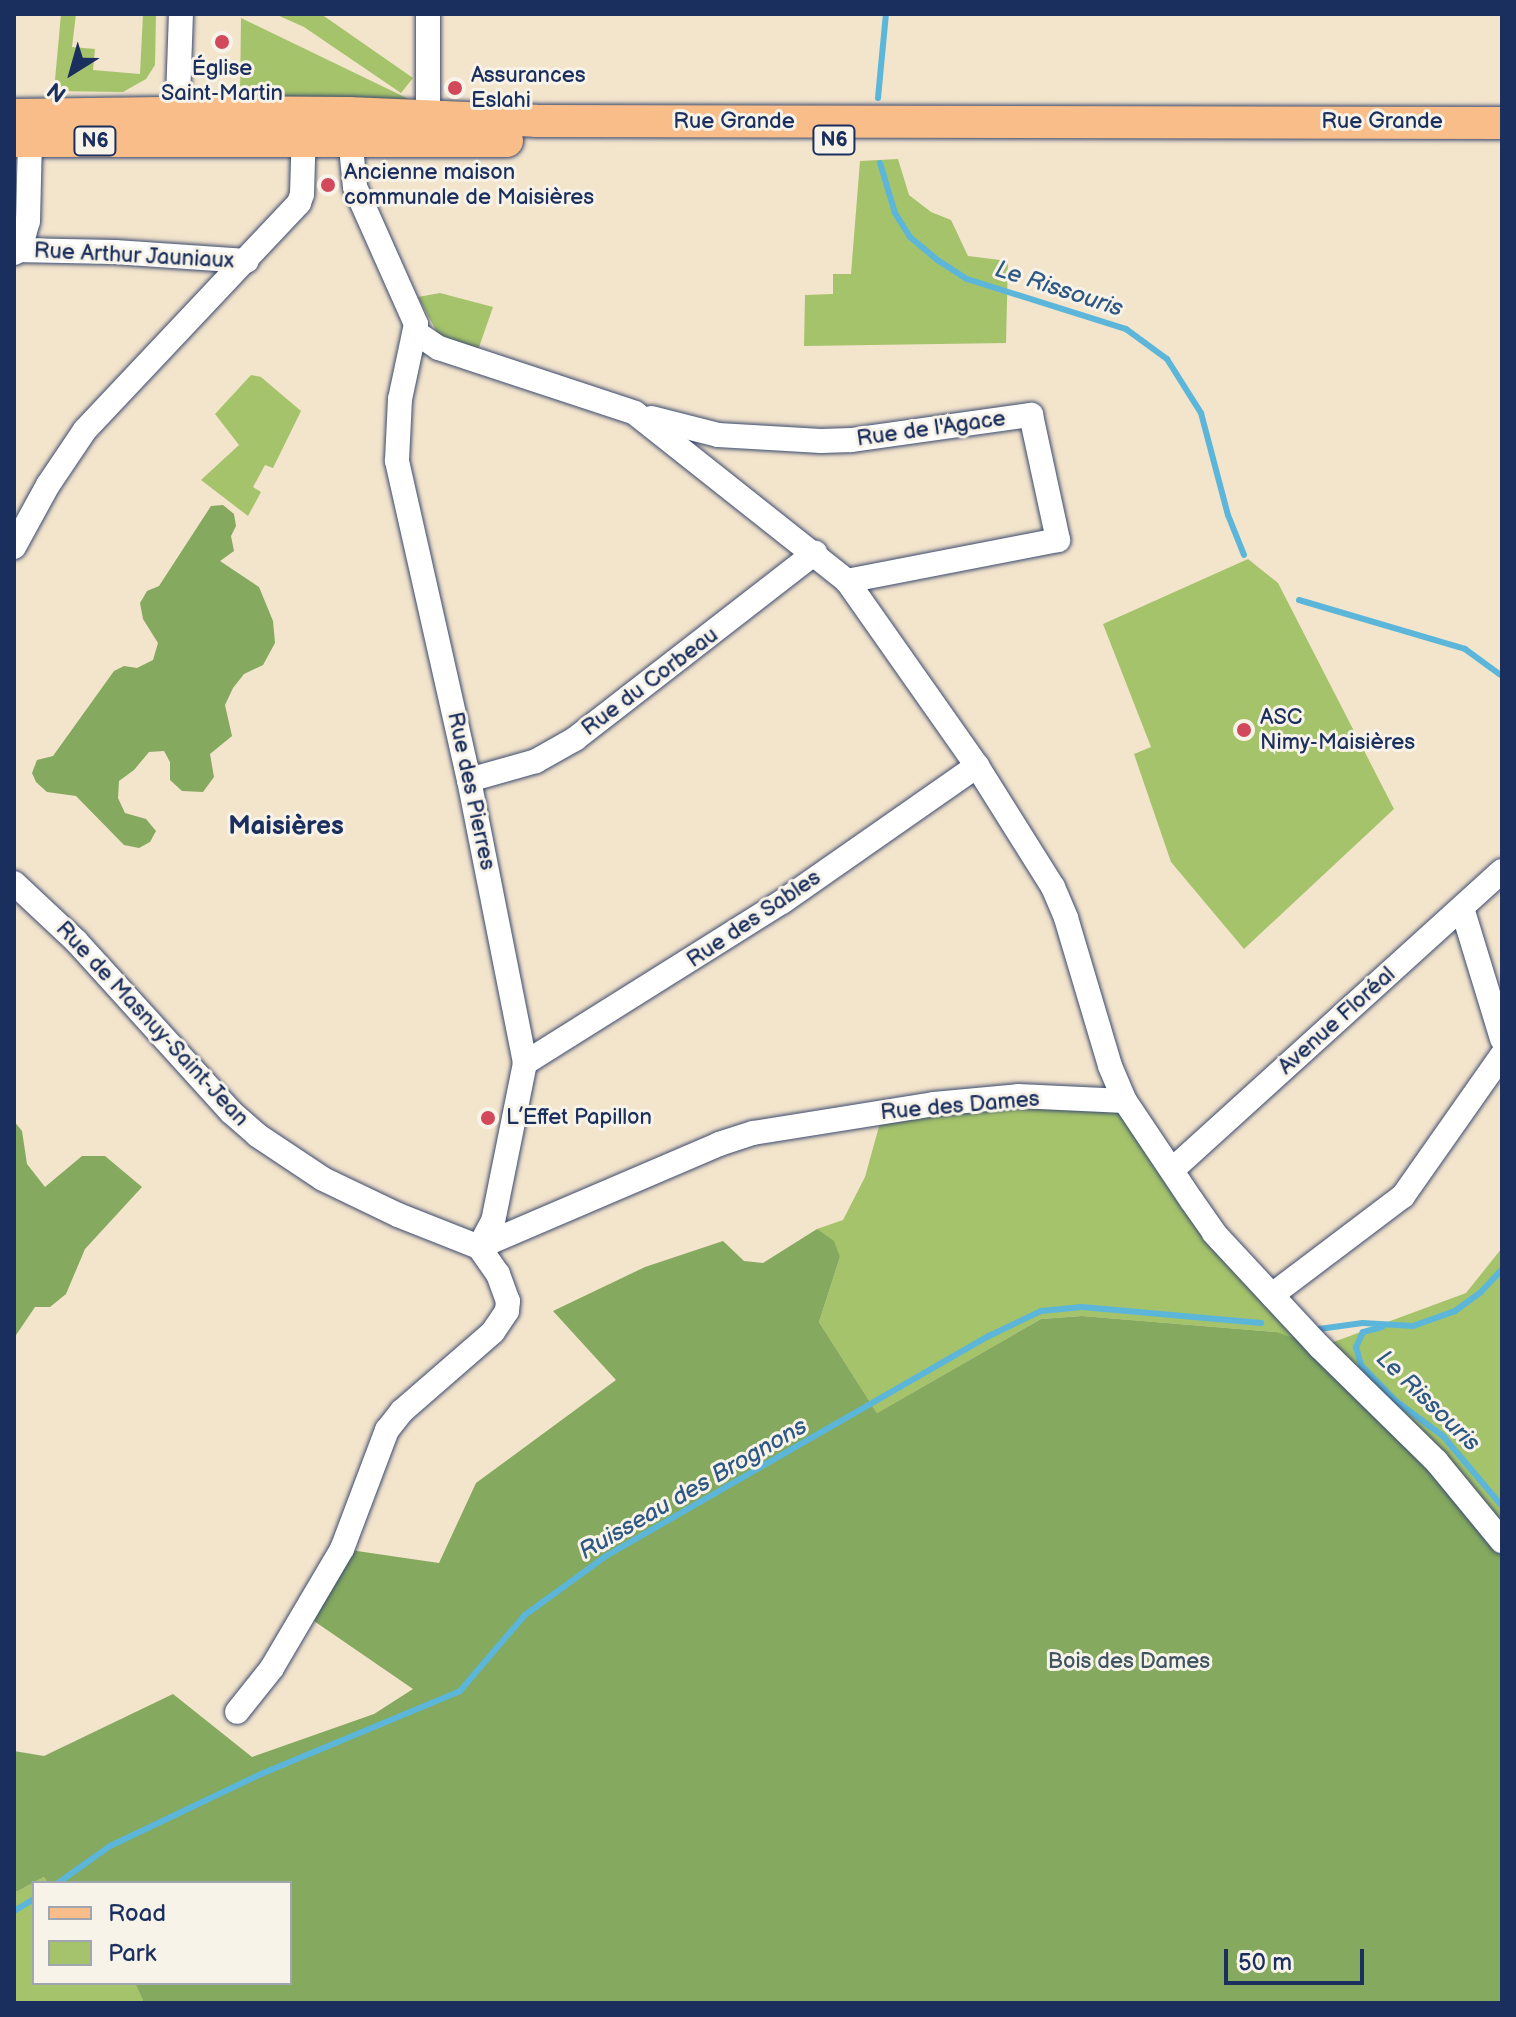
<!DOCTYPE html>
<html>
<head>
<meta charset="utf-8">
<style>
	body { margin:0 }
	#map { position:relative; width:1516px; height:2017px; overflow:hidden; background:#f3e4cc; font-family:"Balsamiq Sans",sans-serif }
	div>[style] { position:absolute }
	.green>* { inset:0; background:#a5c36b }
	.forest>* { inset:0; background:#84a95f }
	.stream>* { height:6px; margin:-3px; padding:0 3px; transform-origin:3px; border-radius:3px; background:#5cb6d9 }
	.roads { filter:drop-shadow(0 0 2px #3b4a6e) drop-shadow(0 0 2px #3b4a6e) }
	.minor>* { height:24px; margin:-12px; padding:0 12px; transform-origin:12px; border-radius:12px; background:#fff }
	.major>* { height:32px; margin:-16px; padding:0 16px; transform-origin:16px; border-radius:16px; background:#f8bd89 }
	.dots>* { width:22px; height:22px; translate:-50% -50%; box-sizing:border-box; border:4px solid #f7f3e8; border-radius:50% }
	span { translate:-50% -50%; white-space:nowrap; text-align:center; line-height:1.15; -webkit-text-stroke:6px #f7f3e8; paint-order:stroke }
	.shield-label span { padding:2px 6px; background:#f7f3e8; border:2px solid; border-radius:6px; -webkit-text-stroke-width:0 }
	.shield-label { font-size:20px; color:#1b2f5e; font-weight:700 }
	.poi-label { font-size:22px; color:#1b2f5e }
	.left { translate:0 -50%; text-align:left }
	.street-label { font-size:22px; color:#1b2f5e }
	.park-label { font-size:22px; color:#3e5461 }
	.water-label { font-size:24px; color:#2e5883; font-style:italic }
	.quarter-label { font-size:26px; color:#1b2f5e; font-weight:700 }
	.frame { position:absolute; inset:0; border:16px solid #1b2f5e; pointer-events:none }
	.legend { position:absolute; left:32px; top:1881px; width:260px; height:104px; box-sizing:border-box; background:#f7f3e8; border:2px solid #9fa5b1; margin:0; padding:10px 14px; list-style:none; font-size:24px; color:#1b2f5e }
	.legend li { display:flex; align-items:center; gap:16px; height:40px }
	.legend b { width:40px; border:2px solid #9fa5b1 }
	.north { position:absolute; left:32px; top:32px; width:80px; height:80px; -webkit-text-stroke:6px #f7f3e8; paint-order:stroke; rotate:217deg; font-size:22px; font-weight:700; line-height:32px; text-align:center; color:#1b2f5e }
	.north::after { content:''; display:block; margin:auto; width:28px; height:36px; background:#1b2f5e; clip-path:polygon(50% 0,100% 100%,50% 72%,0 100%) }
	.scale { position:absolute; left:1224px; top:1949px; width:140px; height:36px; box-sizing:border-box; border:4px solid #1b2f5e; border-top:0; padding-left:10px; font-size:24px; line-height:28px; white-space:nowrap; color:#1b2f5e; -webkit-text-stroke:6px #f7f3e8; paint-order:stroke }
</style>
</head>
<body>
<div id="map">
	<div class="green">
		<div style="clip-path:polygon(61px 14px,76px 14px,72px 47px,95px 49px,93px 70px,140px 74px,143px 14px,156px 14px,155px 65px,146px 79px,123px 92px,54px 91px)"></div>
		<div style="clip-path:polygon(275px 14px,321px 14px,413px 78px,401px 93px,304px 27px)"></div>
		<div style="clip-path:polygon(241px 18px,415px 102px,240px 98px)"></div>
		<div style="clip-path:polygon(898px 159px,909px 195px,931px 212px,951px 220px,968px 256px,1008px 261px,1006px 343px,804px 346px,805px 295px,833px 294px,833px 274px,851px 274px,860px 161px)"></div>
		<div style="clip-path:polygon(440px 293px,493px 307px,478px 350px,438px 334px,418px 297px)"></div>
		<div style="clip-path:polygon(251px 375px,261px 377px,301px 411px,273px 468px,265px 465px,253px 487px,261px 492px,248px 516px,201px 480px,239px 445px,215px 414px)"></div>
		<div style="clip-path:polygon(1248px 559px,1278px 583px,1394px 809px,1244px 949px,1171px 862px,1134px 754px,1151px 747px,1103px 624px)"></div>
		<div style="clip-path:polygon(1125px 1101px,1192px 1201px,1320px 1347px,1466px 1293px,1502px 1248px,1502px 1541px,1276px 1332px,1082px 1316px,1041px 1319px,877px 1413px,819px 1322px,840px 1257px,817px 1229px,843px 1220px,865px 1177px,883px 1112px)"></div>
		<div style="clip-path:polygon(44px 1877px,48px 1883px,34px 1883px,34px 1983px,135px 1983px,144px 2003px,14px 2003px,14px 1893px)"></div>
	</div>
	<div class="forest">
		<div style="clip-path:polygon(223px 505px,234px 514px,236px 526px,231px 536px,234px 551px,220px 561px,259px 587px,273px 621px,275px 643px,263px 665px,244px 674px,233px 688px,225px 705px,232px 736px,210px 754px,214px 777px,203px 792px,182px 791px,170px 780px,170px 762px,164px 751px,149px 752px,134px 770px,119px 781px,118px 798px,125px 813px,146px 819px,156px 831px,150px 842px,139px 848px,124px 845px,76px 796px,47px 792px,36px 782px,32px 773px,37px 760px,53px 756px,114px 671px,124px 666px,137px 668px,153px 660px,158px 643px,143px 619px,140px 603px,147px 591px,159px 586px,211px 506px)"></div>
		<div style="clip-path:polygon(14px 1121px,22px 1131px,27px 1164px,45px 1187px,82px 1156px,105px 1156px,142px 1187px,85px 1249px,66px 1294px,50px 1307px,35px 1307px,14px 1338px)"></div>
		<div style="clip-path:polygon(817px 1229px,834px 1241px,840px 1257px,819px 1322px,877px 1413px,1041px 1319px,1082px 1316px,1276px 1332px,1320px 1347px,1502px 1541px,1502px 2003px,144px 2003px,135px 1983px,290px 1983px,290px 1883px,48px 1883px,44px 1877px,14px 1893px,14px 1751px,44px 1756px,173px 1694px,252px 1757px,374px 1714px,413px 1689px,314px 1621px,350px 1550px,439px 1563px,476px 1483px,616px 1380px,553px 1311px,645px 1267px,723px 1241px,744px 1261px,763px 1263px)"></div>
	</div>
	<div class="stream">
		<div style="left:878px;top:98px;width:84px;rotate:-84.6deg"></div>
		<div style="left:880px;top:163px;width:52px;rotate:73.3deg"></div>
		<div style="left:895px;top:213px;width:28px;rotate:58deg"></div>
		<div style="left:910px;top:237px;width:38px;rotate:40deg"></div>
		<div style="left:939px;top:261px;width:33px;rotate:33deg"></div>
		<div style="left:967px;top:279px;width:167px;rotate:17.5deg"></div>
		<div style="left:1126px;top:329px;width:51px;rotate:36.2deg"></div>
		<div style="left:1167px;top:359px;width:64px;rotate:57.8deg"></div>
		<div style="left:1201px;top:413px;width:106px;rotate:75.2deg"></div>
		<div style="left:1228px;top:515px;width:43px;rotate:68.2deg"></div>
		<div style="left:1299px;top:600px;width:173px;rotate:16.4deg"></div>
		<div style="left:1465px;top:649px;width:46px;rotate:36.1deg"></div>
		<div style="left:1382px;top:1327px;width:20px;rotate:165deg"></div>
		<div style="left:1363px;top:1332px;width:17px;rotate:115deg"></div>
		<div style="left:1356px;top:1347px;width:19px;rotate:74deg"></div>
		<div style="left:1361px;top:1365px;width:50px;rotate:45.8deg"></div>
		<div style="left:1396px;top:1401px;width:59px;rotate:36.7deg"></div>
		<div style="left:1443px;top:1436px;width:92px;rotate:49.9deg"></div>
		<div style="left:1319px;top:1329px;width:44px;rotate:-7.8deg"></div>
		<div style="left:1363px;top:1323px;width:50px;rotate:3.4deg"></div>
		<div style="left:1413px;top:1326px;width:45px;rotate:-19.7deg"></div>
		<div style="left:1455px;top:1311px;width:31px;rotate:-36deg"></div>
		<div style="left:1480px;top:1293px;width:33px;rotate:-47deg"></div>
		<div style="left:58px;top:1883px;width:64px;rotate:-35.4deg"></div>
		<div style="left:110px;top:1846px;width:167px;rotate:-25.5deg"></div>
		<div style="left:261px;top:1774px;width:216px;rotate:-22.6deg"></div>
		<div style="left:460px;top:1691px;width:100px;rotate:-49.5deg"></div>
		<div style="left:525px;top:1615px;width:100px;rotate:-36.1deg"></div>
		<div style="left:606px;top:1556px;width:442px;rotate:-29.9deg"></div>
		<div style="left:989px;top:1336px;width:58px;rotate:-25.7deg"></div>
		<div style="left:1041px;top:1311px;width:41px;rotate:-5.6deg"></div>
		<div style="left:1082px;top:1307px;width:180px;rotate:5.1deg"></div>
		<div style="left:14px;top:1911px;width:23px;rotate:-31deg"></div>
	</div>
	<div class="roads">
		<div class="minor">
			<div style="left:428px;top:14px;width:104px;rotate:90deg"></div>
			<div style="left:177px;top:127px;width:113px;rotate:-88deg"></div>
			<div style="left:349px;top:127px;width:60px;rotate:84.3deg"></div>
			<div style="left:355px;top:187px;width:150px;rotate:66deg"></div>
			<div style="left:416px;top:324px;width:77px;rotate:102deg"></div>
			<div style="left:400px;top:399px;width:62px;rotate:92.8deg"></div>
			<div style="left:397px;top:461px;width:327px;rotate:77.3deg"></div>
			<div style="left:469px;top:780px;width:288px;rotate:78.8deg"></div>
			<div style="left:525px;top:1063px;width:161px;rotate:101.4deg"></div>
			<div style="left:493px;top:1221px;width:30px;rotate:118deg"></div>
			<div style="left:14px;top:250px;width:101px;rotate:1.1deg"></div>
			<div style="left:115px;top:252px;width:132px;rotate:3.9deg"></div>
			<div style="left:14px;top:253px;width:7px;rotate:-27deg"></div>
			<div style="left:20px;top:250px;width:30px;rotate:-75deg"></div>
			<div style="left:28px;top:221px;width:80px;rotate:-88.6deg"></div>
			<div style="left:415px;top:332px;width:29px;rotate:34deg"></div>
			<div style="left:439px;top:348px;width:206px;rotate:18.3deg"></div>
			<div style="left:635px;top:413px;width:270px;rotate:38.4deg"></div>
			<div style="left:847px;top:581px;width:226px;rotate:54.9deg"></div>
			<div style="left:977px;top:766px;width:143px;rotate:57.9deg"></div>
			<div style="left:1053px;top:887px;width:34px;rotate:67deg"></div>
			<div style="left:1066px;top:918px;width:154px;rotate:73.4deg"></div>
			<div style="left:1110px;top:1066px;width:38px;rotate:67deg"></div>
			<div style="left:1125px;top:1101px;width:120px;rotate:56.2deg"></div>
			<div style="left:1192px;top:1201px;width:39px;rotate:55deg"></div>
			<div style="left:1214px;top:1233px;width:156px;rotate:47.1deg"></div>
			<div style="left:1320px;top:1347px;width:163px;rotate:44.5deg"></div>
			<div style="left:1436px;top:1461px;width:104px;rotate:50.5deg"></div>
			<div style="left:651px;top:418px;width:69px;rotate:14.2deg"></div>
			<div style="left:718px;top:435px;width:103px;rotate:3.3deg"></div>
			<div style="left:821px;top:441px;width:31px;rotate:-2deg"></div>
			<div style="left:852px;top:440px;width:181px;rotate:-8deg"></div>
			<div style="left:1031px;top:415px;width:128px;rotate:77.8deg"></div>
			<div style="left:1058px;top:540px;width:215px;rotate:169deg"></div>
			<div style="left:14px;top:547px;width:71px;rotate:-61.3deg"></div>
			<div style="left:48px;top:485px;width:66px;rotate:-56.1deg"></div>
			<div style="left:85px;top:430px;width:312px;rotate:-46.7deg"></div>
			<div style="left:299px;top:203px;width:9px;rotate:-72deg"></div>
			<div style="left:302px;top:194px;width:67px;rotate:-88.3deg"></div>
			<div style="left:469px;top:780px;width:70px;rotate:-15.8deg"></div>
			<div style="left:536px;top:761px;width:45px;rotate:-29.4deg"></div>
			<div style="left:575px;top:739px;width:304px;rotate:-37.8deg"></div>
			<div style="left:14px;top:883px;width:85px;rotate:43.1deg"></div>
			<div style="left:76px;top:941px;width:231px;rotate:47.8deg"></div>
			<div style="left:231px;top:1112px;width:35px;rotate:41deg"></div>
			<div style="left:257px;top:1135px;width:79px;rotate:33.7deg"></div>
			<div style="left:323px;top:1179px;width:83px;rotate:25.6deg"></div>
			<div style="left:398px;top:1215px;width:87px;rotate:21.6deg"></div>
			<div style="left:479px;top:1247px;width:33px;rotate:55deg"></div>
			<div style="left:498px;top:1274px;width:29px;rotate:70deg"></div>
			<div style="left:508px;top:1301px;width:10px;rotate:96deg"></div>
			<div style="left:507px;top:1311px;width:25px;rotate:124deg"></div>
			<div style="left:493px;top:1332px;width:121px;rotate:139deg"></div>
			<div style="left:402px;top:1411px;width:24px;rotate:128deg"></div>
			<div style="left:387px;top:1430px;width:127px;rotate:110.7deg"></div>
			<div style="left:342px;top:1549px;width:138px;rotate:120.5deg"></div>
			<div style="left:272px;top:1668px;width:56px;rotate:128.5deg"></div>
			<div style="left:1462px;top:908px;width:137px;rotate:73deg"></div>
			<div style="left:525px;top:1063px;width:303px;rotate:-32.1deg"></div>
			<div style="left:782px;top:902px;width:238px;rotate:-34.9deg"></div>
			<div style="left:1172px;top:1170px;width:445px;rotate:-42.2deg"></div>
			<div style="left:479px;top:1247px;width:261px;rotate:-23.2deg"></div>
			<div style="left:719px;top:1144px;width:36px;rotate:-18deg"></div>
			<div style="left:753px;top:1133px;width:183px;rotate:-9.1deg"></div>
			<div style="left:934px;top:1104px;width:84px;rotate:-5.4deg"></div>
			<div style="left:1018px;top:1096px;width:107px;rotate:2.7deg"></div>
			<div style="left:1272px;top:1295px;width:164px;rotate:-37.1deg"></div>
			<div style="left:1403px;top:1196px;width:172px;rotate:-54.9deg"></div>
		</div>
		<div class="major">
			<div style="left:14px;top:115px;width:205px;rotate:-0.8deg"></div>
			<div style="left:219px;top:112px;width:130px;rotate:0.4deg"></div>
			<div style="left:349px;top:113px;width:187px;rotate:2.4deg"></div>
			<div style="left:536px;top:121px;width:966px;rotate:0.12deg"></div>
			<div style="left:14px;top:141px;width:493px"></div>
		</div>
	</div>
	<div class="dots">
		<div style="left:222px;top:42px;background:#d1495b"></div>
		<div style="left:455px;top:88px;background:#d1495b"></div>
		<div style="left:328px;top:185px;background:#d1495b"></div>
		<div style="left:1244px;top:730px;background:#d1495b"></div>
		<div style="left:488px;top:1118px;background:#d1495b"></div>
	</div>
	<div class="shield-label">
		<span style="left:834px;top:140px">N6</span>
		<span style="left:95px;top:141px">N6</span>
	</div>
	<div class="poi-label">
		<span style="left:222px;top:81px">Église<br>Saint-Martin</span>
		<span class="left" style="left:471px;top:88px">Assurances<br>Eslahi</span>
		<span class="left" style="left:344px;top:185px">Ancienne maison<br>communale de Maisières</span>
		<span class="left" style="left:1260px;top:730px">ASC<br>Nimy-Maisières</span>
		<span class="left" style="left:506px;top:1118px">L’Effet Papillon</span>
	</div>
	<div class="street-label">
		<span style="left:734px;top:122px">Rue Grande</span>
		<span style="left:1382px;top:122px">Rue Grande</span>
		<span style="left:134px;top:256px;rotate:3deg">Rue Arthur Jauniaux</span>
		<span style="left:931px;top:429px;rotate:-8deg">Rue de l'Agace</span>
		<span style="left:650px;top:682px;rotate:-37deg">Rue du Corbeau</span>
		<span style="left:471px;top:791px;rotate:78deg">Rue des Pierres</span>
		<span style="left:754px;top:919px;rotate:-34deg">Rue des Sables</span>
		<span style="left:1337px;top:1021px;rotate:-42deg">Avenue Floréal</span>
		<span style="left:152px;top:1024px;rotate:47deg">Rue de Masnuy-Saint-Jean</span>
		<span style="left:960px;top:1106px;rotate:-5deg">Rue des Dames</span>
	</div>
	<div class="park-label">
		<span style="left:1129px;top:1662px">Bois des Dames</span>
	</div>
	<div class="water-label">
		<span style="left:1059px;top:289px;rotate:18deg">Le Rissouris</span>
		<span style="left:1428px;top:1401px;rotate:44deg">Le Rissouris</span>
		<span style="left:693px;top:1489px;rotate:-30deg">Ruisseau des Brognons</span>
	</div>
	<div class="quarter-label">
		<span style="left:286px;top:827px">Maisières</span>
	</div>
	<div class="frame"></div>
	<ul class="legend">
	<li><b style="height:10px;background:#f8bd89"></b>Road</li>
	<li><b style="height:22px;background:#a5c36b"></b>Park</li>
	</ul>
	<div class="north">N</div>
	<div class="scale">50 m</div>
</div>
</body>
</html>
